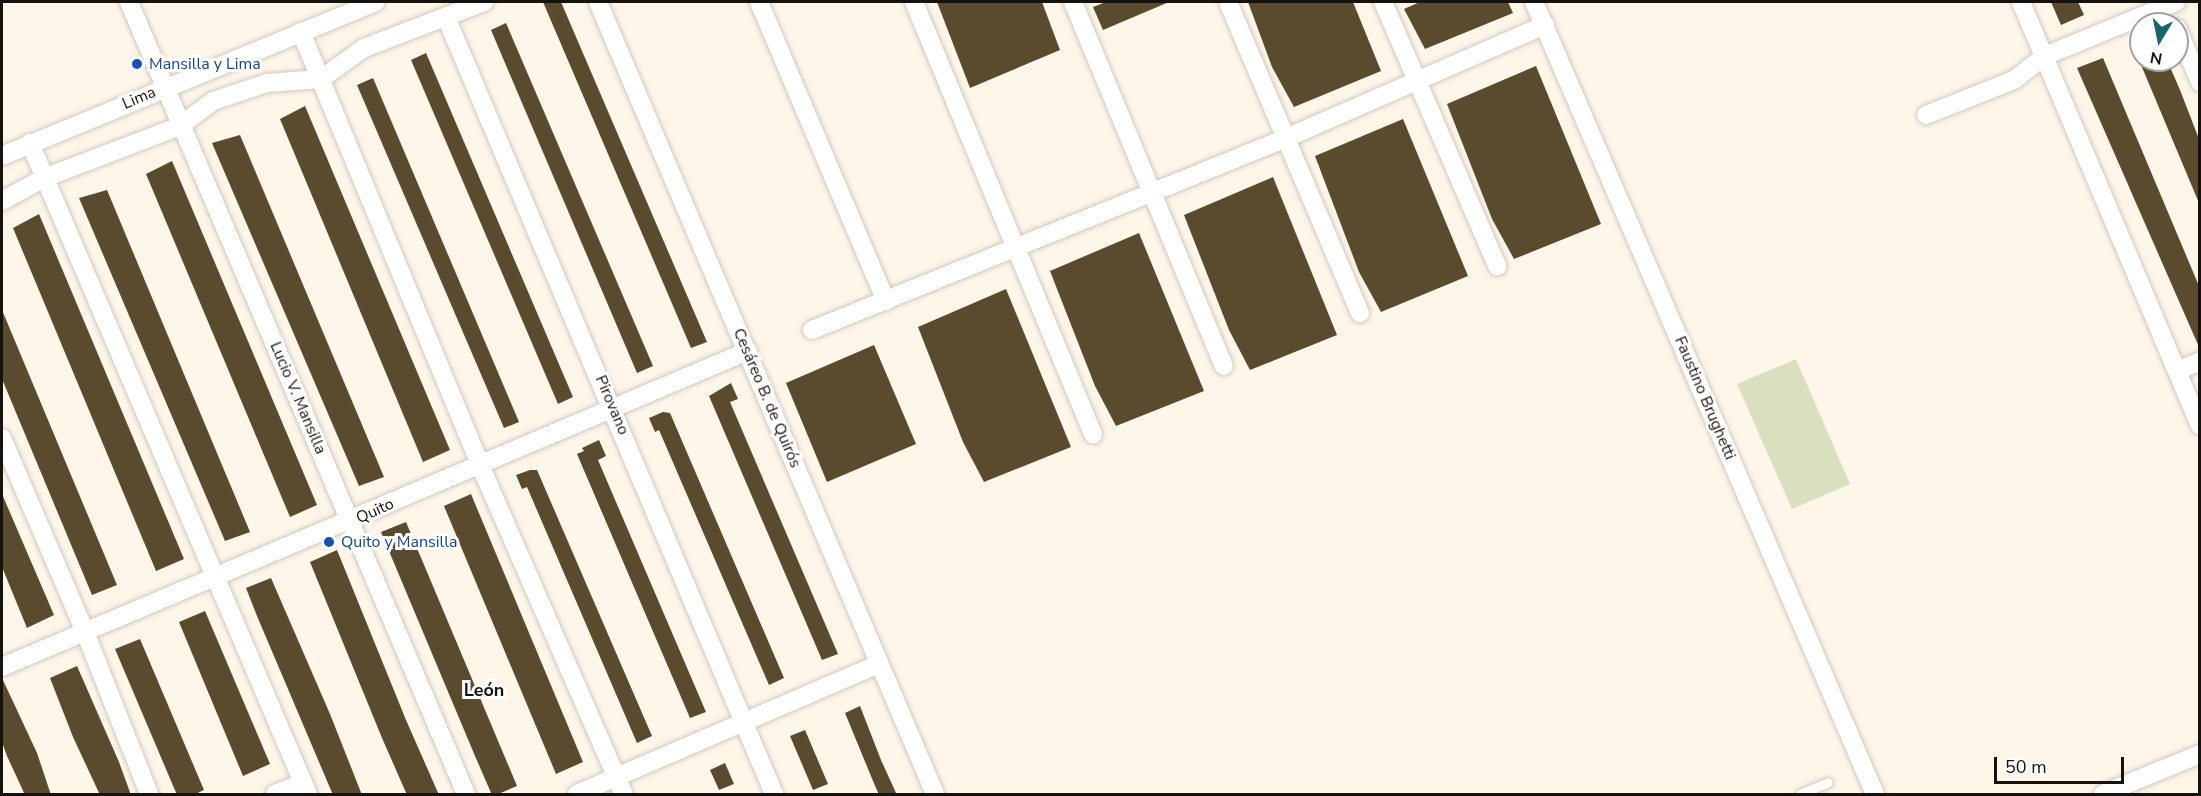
<!DOCTYPE html>
<html>
<head>
<meta charset="utf-8">
<style>
	body { margin:0 }
	#map { position:relative; width:2201px; height:796px; overflow:hidden; background:#fdf6e9; font-family:"Nunito Sans",sans-serif }
	div>[style] { position:absolute }
	.green>* { inset:0; background:#dadfc0 }
	.building>* { inset:0; background:#5a4a2e }
	.roads { filter:drop-shadow(0 0 2px #d1cabe) drop-shadow(0 0 2px #d1cabe) }
	.service>* { height:9px; margin:-4.5px; padding:0 4.5px; transform-origin:4.5px; border-radius:4.5px; background:#fff }
	.minor>* { height:18px; margin:-9px; padding:0 9px; transform-origin:9px; border-radius:9px; background:#fff }
	.dots>* { width:16px; height:16px; translate:-50% -50%; box-sizing:border-box; border:3px solid #fff; border-radius:50% }
	span { translate:-50% -50%; white-space:nowrap; text-align:center; line-height:1.15; -webkit-text-stroke:6px #fff; paint-order:stroke }
	.transit-label { font-size:16px; color:#164399 }
	.left { translate:0 -50%; text-align:left }
	.street-label { font-size:16px; color:#16130f }
	.neighbourhood-label { font-size:18px; color:#16130f; font-weight:700 }
	.frame { position:absolute; inset:0; border:3px solid #16130f; pointer-events:none }
	.north { position:absolute; left:2129px; top:12px; width:60px; height:60px; box-sizing:border-box; background:#fff; border:2px solid #a2a19f; border-radius:50%; rotate:190deg; font-size:16px; font-weight:700; line-height:24px; text-align:center; color:#16130f }
	.north::after { content:''; display:block; margin:auto; width:21px; height:27px; background:#18666b; clip-path:polygon(50% 0,100% 100%,50% 72%,0 100%) }
	.scale { position:absolute; left:1994px; top:757px; width:130px; height:27px; box-sizing:border-box; border:3px solid #16130f; border-top:0; padding-left:8px; font-size:18px; line-height:21px; white-space:nowrap; color:#16130f; -webkit-text-stroke:4px #fff; paint-order:stroke }
</style>
</head>
<body>
<div id="map">
	<div class="green">
		<div style="clip-path:polygon(1796px 359px,1850px 484px,1792px 509px,1737px 384px)"></div>
	</div>
	<div class="building">
		<div style="clip-path:polygon(543px 2px,561px 2px,707px 342px,691px 348px)"></div>
		<div style="clip-path:polygon(937px 2px,1042px 2px,1060px 50px,970px 88px)"></div>
		<div style="clip-path:polygon(1106px 2px,1169px 2px,1103px 30px,1093px 7px)"></div>
		<div style="clip-path:polygon(1248px 2px,1353px 2px,1381px 71px,1294px 107px,1272px 67px)"></div>
		<div style="clip-path:polygon(1420px 2px,1508px 2px,1513px 13px,1425px 49px,1404px 9px)"></div>
		<div style="clip-path:polygon(2051px 2px,2078px 2px,2084px 15px,2061px 25px)"></div>
		<div style="clip-path:polygon(506px 23px,653px 366px,637px 373px,491px 30px)"></div>
		<div style="clip-path:polygon(426px 53px,573px 397px,558px 404px,411px 60px)"></div>
		<div style="clip-path:polygon(2103px 58px,2199px 286px,2199px 347px,2077px 68px)"></div>
		<div style="clip-path:polygon(2139px 60px,2167px 60px,2180px 90px,2199px 139px,2199px 203px)"></div>
		<div style="clip-path:polygon(1536px 66px,1601px 224px,1514px 259px,1492px 219px,1447px 104px)"></div>
		<div style="clip-path:polygon(373px 78px,519px 422px,504px 428px,357px 85px)"></div>
		<div style="clip-path:polygon(305px 106px,450px 450px,423px 462px,280px 119px)"></div>
		<div style="clip-path:polygon(1403px 119px,1468px 276px,1381px 312px,1359px 272px,1315px 156px)"></div>
		<div style="clip-path:polygon(240px 135px,384px 477px,359px 486px,212px 143px)"></div>
		<div style="clip-path:polygon(172px 161px,317px 505px,290px 517px,146px 174px)"></div>
		<div style="clip-path:polygon(1273px 177px,1337px 335px,1250px 370px,1229px 330px,1184px 215px)"></div>
		<div style="clip-path:polygon(107px 190px,250px 532px,225px 541px,79px 198px)"></div>
		<div style="clip-path:polygon(39px 214px,184px 559px,156px 571px,13px 228px)"></div>
		<div style="clip-path:polygon(1139px 233px,1204px 391px,1116px 426px,1095px 386px,1050px 271px)"></div>
		<div style="clip-path:polygon(1006px 289px,1071px 447px,984px 482px,963px 442px,918px 327px)"></div>
		<div style="clip-path:polygon(2px 310px,117px 585px,92px 595px,2px 379px)"></div>
		<div style="clip-path:polygon(874px 345px,916px 444px,827px 482px,786px 383px)"></div>
		<div style="clip-path:polygon(731px 383px,738px 399px,730px 402px,838px 654px,822px 660px,709px 396px)"></div>
		<div style="clip-path:polygon(663px 412px,670px 413px,784px 678px,769px 685px,659px 430px,655px 432px,649px 418px)"></div>
		<div style="clip-path:polygon(599px 440px,606px 456px,598px 460px,706px 712px,690px 718px,577px 454px,584px 451px,582px 448px)"></div>
		<div style="clip-path:polygon(530px 470px,537px 470px,652px 736px,637px 743px,527px 487px,522px 489px,516px 475px)"></div>
		<div style="clip-path:polygon(2px 494px,54px 615px,27px 628px,2px 567px)"></div>
		<div style="clip-path:polygon(471px 494px,583px 762px,556px 774px,444px 506px)"></div>
		<div style="clip-path:polygon(406px 522px,517px 786px,496px 795px,492px 795px,475px 756px,381px 532px)"></div>
		<div style="clip-path:polygon(337px 550px,406px 720px,439px 795px,407px 795px,382px 738px,310px 562px)"></div>
		<div style="clip-path:polygon(271px 578px,330px 714px,362px 795px,333px 795px,257px 616px,246px 588px)"></div>
		<div style="clip-path:polygon(205px 611px,270px 764px,243px 776px,179px 622px)"></div>
		<div style="clip-path:polygon(140px 639px,204px 790px,193px 795px,177px 795px,115px 649px)"></div>
		<div style="clip-path:polygon(77px 666px,119px 762px,131px 795px,100px 795px,73px 737px,50px 678px)"></div>
		<div style="clip-path:polygon(2px 678px,37px 753px,51px 795px,25px 795px,7px 756px,2px 742px)"></div>
		<div style="clip-path:polygon(860px 706px,881px 760px,897px 795px,879px 795px,873px 781px,845px 713px)"></div>
		<div style="clip-path:polygon(805px 730px,828px 784px,813px 790px,790px 736px)"></div>
		<div style="clip-path:polygon(725px 763px,734px 784px,719px 790px,710px 770px)"></div>
	</div>
	<div class="roads">
		<div class="service">
			<div style="left:1800px;top:794px;width:30px;rotate:-23deg"></div>
		</div>
		<div class="minor">
			<div style="left:129px;top:2px;width:861px;rotate:66.95deg"></div>
			<div style="left:598px;top:2px;width:861px;rotate:66.95deg"></div>
			<div style="left:759px;top:2px;width:325px;rotate:67deg"></div>
			<div style="left:914px;top:2px;width:468px;rotate:67.5deg"></div>
			<div style="left:1073px;top:2px;width:394px;rotate:67.5deg"></div>
			<div style="left:1228px;top:2px;width:338px;rotate:67deg"></div>
			<div style="left:1383px;top:2px;width:288px;rotate:66.6deg"></div>
			<div style="left:1534px;top:2px;width:862px;rotate:66.71deg"></div>
			<div style="left:2021px;top:2px;width:460px;rotate:67.1deg"></div>
			<div style="left:446px;top:17px;width:843px;rotate:67.11deg"></div>
			<div style="left:2177px;top:28px;width:59px;rotate:66.9deg"></div>
			<div style="left:301px;top:32px;width:469px;rotate:67.5deg"></div>
			<div style="left:480px;top:465px;width:359px;rotate:66.4deg"></div>
			<div style="left:1926px;top:115px;width:95px;rotate:-21.7deg"></div>
			<div style="left:2014px;top:80px;width:39px;rotate:-38deg"></div>
			<div style="left:2045px;top:56px;width:142px;rotate:-22.4deg"></div>
			<div style="left:30px;top:143px;width:708px;rotate:66.88deg"></div>
			<div style="left:2px;top:156px;width:404px;rotate:-22.4deg"></div>
			<div style="left:2px;top:201px;width:48px;rotate:-28.7deg"></div>
			<div style="left:44px;top:178px;width:146px;rotate:-20.9deg"></div>
			<div style="left:180px;top:126px;width:41px;rotate:-37.1deg"></div>
			<div style="left:213px;top:101px;width:57px;rotate:-18.4deg"></div>
			<div style="left:267px;top:83px;width:54px;rotate:-4.2deg"></div>
			<div style="left:321px;top:79px;width:53px;rotate:-35.8deg"></div>
			<div style="left:364px;top:48px;width:129px;rotate:-21deg"></div>
			<div style="left:812px;top:330px;width:509px;rotate:-22.03deg"></div>
			<div style="left:1284px;top:139px;width:285px;rotate:-23.6deg"></div>
			<div style="left:2177px;top:371px;width:25px;rotate:-23deg"></div>
			<div style="left:2px;top:438px;width:211px;rotate:66.8deg"></div>
			<div style="left:85px;top:632px;width:174px;rotate:68.4deg"></div>
			<div style="left:2px;top:667px;width:810px;rotate:-22.96deg"></div>
			<div style="left:275px;top:794px;width:30px;rotate:-21deg"></div>
			<div style="left:577px;top:794px;width:329px;rotate:-23.3deg"></div>
			<div style="left:2103px;top:794px;width:105px;rotate:-22.4deg"></div>
		</div>
	</div>
	<div class="dots">
		<div style="left:137px;top:64px;background:#1a4fb4"></div>
		<div style="left:329px;top:542px;background:#1a4fb4"></div>
	</div>
	<div class="transit-label">
		<span class="left" style="left:149px;top:64px">Mansilla y Lima</span>
		<span class="left" style="left:341px;top:542px">Quito y Mansilla</span>
	</div>
	<div class="street-label">
		<span style="left:139px;top:98px;rotate:-23deg">Lima</span>
		<span style="left:298px;top:398px;rotate:67deg">Lucio V. Mansilla</span>
		<span style="left:767px;top:398px;rotate:67deg">Cesáreo B. de Quirós</span>
		<span style="left:1705px;top:398px;rotate:67deg">Faustino Brughetti</span>
		<span style="left:612px;top:405px;rotate:67deg">Pirovano</span>
		<span style="left:375px;top:511px;rotate:-24deg">Quito</span>
	</div>
	<div class="neighbourhood-label">
		<span style="left:484px;top:690px">León</span>
	</div>
	<div class="frame"></div>
	<div class="north">N</div>
	<div class="scale">50 m</div>
</div>
</body>
</html>
